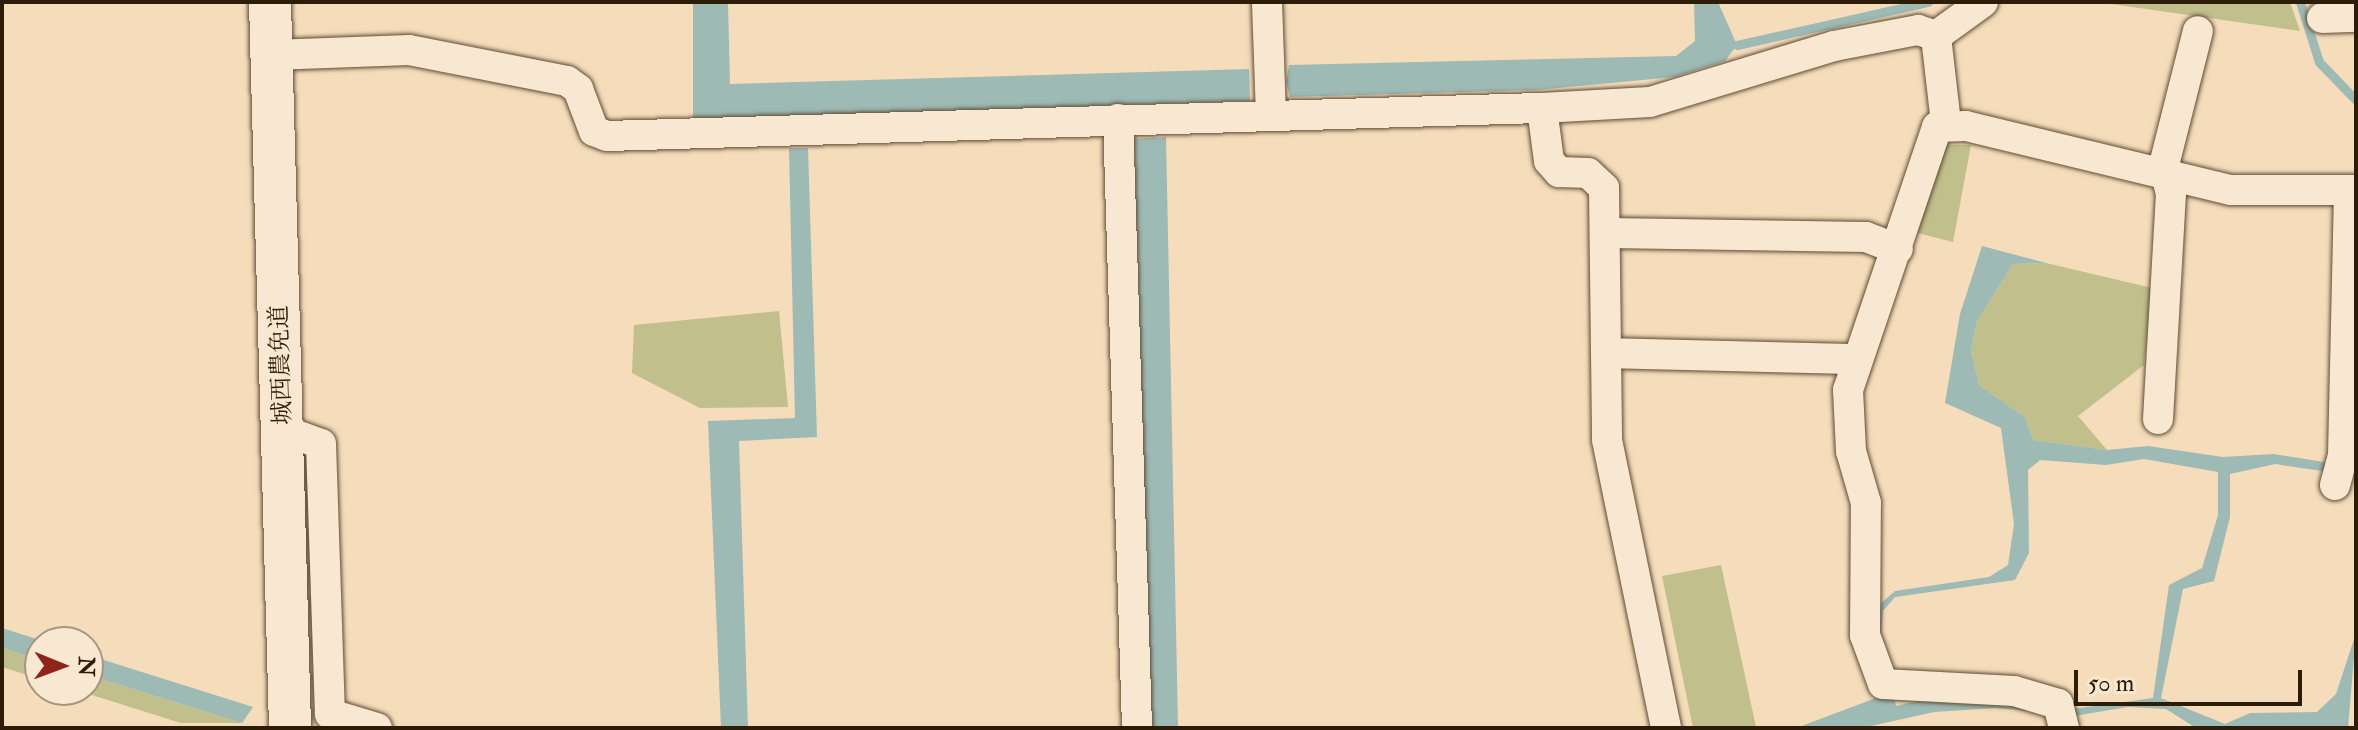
<!DOCTYPE html>
<html>
<head>
<meta charset="utf-8">
<style>
	body { margin:0 }
	#map { position:relative; width:2358px; height:730px; overflow:hidden; background:#f5dcba; font-family:"IM FELL Double Pica","Noto Serif JP",serif }
	div>[style] { position:absolute }
	.green>* { inset:0; background:#c1bf8c }
	.water>* { inset:0; background:#9dbab5 }
	.stream>* { height:9px; margin:-4.5px; padding:0 4.5px; transform-origin:4.5px; border-radius:4.5px; background:#9dbab5 }
	.roads { filter:drop-shadow(0 0 2px #5e4c34) drop-shadow(0 0 2px #5e4c34) }
	.street>* { height:30px; margin:-15px; padding:0 15px; transform-origin:15px; border-radius:15px; background:#f8e8d2 }
	.secondary>* { height:42px; margin:-21px; padding:0 21px; transform-origin:21px; border-radius:21px; background:#f8e8d2 }
	span { translate:-50% -50%; white-space:nowrap; text-align:center; line-height:1.15; -webkit-text-stroke:8px #f8e8d2; paint-order:stroke }
	.street-label { font-size:24px; color:#2c1c08 }
	.frame { position:absolute; inset:0; border:4px solid #2c1c08; pointer-events:none }
	.north { position:absolute; left:24px; top:626px; width:80px; height:80px; box-sizing:border-box; background:#f8e8d2; border:2px solid #a69681; border-radius:50%; rotate:91deg; font-size:22px; font-weight:700; line-height:32px; text-align:center; color:#2c1c08 }
	.north::after { content:''; display:block; margin:auto; width:28px; height:36px; background:#8f2418; clip-path:polygon(50% 0,100% 100%,50% 72%,0 100%) }
	.scale { position:absolute; left:2074px; top:670px; width:228px; height:36px; box-sizing:border-box; border:4px solid #2c1c08; border-top:0; padding-left:10px; font-size:24px; line-height:28px; white-space:nowrap; color:#2c1c08; -webkit-text-stroke:6px #f8e8d2; paint-order:stroke }
</style>
</head>
<body>
<div id="map">
	<div class="green">
		<div style="clip-path:polygon(2097px 2px,2290px 2px,2300px 31px)"></div>
		<div style="clip-path:polygon(1943px 145px,1971px 145px,1953px 242px,1914px 232px)"></div>
		<div style="clip-path:polygon(2046px 263px,2152px 288px,2144px 365px,2078px 416px,2107px 450px,2033px 440px,2025px 417px,1979px 385px,1971px 351px,1977px 321px,2013px 264px)"></div>
		<div style="clip-path:polygon(779px 311px,788px 407px,700px 408px,632px 373px,634px 325px)"></div>
		<div style="clip-path:polygon(1721px 565px,1756px 727px,1754px 728px,1693px 728px,1662px 576px)"></div>
		<div style="clip-path:polygon(2px 648px,40px 660px,40px 679px,2px 667px)"></div>
		<div style="clip-path:polygon(88px 675px,242px 723px,181px 723px,76px 690px,88px 690px)"></div>
	</div>
	<div class="water">
		<div style="clip-path:polygon(693px 2px,728px 2px,730px 84px,1249px 69px,1250px 101px,693px 119px)"></div>
		<div style="clip-path:polygon(1694px 2px,1718px 2px,1737px 45px,1725px 61px,1674px 77px,1537px 90px,1290px 97px,1286px 82px,1289px 65px,1676px 56px,1695px 41px)"></div>
		<div style="clip-path:polygon(1166px 137px,1178px 728px,1151px 728px,1134px 139px)"></div>
		<div style="clip-path:polygon(789px 148px,808px 148px,817px 437px,739px 441px,748px 728px,721px 728px,708px 421px,795px 418px)"></div>
		<div style="clip-path:polygon(evenodd,1982px 246px,2046px 263px,2013px 264px,1977px 321px,1971px 351px,1979px 385px,2025px 417px,2033px 440px,2107px 450px,2148px 446px,2223px 457px,2273px 454px,2356px 467px,2356px 476px,2275px 464px,2230px 474px,2230px 517px,2214px 581px,2183px 589px,2161px 698px,2225px 724px,2250px 713px,2317px 712px,2336px 694px,2356px 633px,2348px 728px,2196px 728px,2166px 709px,2128px 707px,2074px 716px,1997px 708px,1934px 712px,1862px 728px,1796px 728px,1884px 695px,1875px 640px,1879px 605px,1895px 591px,1989px 577px,2008px 565px,2014px 524px,2001px 428px,1945px 403px,1960px 314px,1982px 246px,2144px 459px,2218px 472px,2218px 515px,2202px 568px,2169px 585px,2153px 698px,2072px 709px,1926px 699px,1896px 706px,1881px 635px,1883px 611px,1895px 597px,2015px 580px,2029px 553px,2028px 470px,2040px 460px,2106px 465px,2144px 459px)"></div>
		<div style="clip-path:polygon(2px 628px,46px 642px,40px 660px,2px 648px)"></div>
		<div style="clip-path:polygon(88px 655px,253px 707px,242px 723px,88px 675px)"></div>
	</div>
	<div class="stream">
		<div style="left:2300px;top:2px;width:63px;rotate:72.4deg"></div>
		<div style="left:2319px;top:62px;width:53px;rotate:45.8deg"></div>
		<div style="left:1737px;top:45px;width:196px;rotate:-12.7deg"></div>
	</div>
	<div class="roads">
		<div class="street">
			<div style="left:1267px;top:2px;width:112px;rotate:88deg"></div>
			<div style="left:2322px;top:18px;width:34px;rotate:-2deg"></div>
			<div style="left:272px;top:55px;width:137px;rotate:-2.1deg"></div>
			<div style="left:409px;top:50px;width:161px;rotate:11.1deg"></div>
			<div style="left:567px;top:81px;width:14px;rotate:36deg"></div>
			<div style="left:578px;top:89px;width:45px;rotate:69.1deg"></div>
			<div style="left:594px;top:131px;width:14px;rotate:21deg"></div>
			<div style="left:607px;top:136px;width:935px;rotate:-1.72deg"></div>
			<div style="left:1542px;top:108px;width:53px;rotate:82.5deg"></div>
			<div style="left:1549px;top:161px;width:15px;rotate:48deg"></div>
			<div style="left:1559px;top:172px;width:29px;rotate:2deg"></div>
			<div style="left:1588px;top:173px;width:22px;rotate:43deg"></div>
			<div style="left:1604px;top:188px;width:252px;rotate:89.3deg"></div>
			<div style="left:1607px;top:440px;width:294px;rotate:78.4deg"></div>
			<div style="left:1542px;top:108px;width:108px;rotate:-3.2deg"></div>
			<div style="left:1650px;top:102px;width:192px;rotate:-16.9deg"></div>
			<div style="left:1834px;top:46px;width:86px;rotate:-10.8deg"></div>
			<div style="left:1918px;top:30px;width:19px;rotate:18deg"></div>
			<div style="left:1118px;top:119px;width:609px;rotate:88.21deg"></div>
			<div style="left:1946px;top:123px;width:88px;rotate:-96.6deg"></div>
			<div style="left:1936px;top:36px;width:58px;rotate:-35.9deg"></div>
			<div style="left:1609px;top:233px;width:257px;rotate:0.9deg"></div>
			<div style="left:1866px;top:237px;width:34px;rotate:21deg"></div>
			<div style="left:1608px;top:353px;width:248px;rotate:1.4deg"></div>
			<div style="left:2158px;top:419px;width:225px;rotate:-86.7deg"></div>
			<div style="left:2171px;top:194px;width:30px;rotate:-104deg"></div>
			<div style="left:2164px;top:165px;width:138px;rotate:-75.8deg"></div>
			<div style="left:283px;top:430px;width:40px;rotate:20.2deg"></div>
			<div style="left:321px;top:444px;width:270px;rotate:88.1deg"></div>
			<div style="left:330px;top:714px;width:49px;rotate:16.6deg"></div>
			<div style="left:2335px;top:485px;width:30px;rotate:-75deg"></div>
			<div style="left:2343px;top:456px;width:266px;rotate:-88.7deg"></div>
			<div style="left:2064px;top:728px;width:25px;rotate:-104deg"></div>
			<div style="left:2058px;top:704px;width:46px;rotate:-163.5deg"></div>
			<div style="left:2014px;top:691px;width:131px;rotate:-176.9deg"></div>
			<div style="left:1883px;top:684px;width:52px;rotate:-110.2deg"></div>
			<div style="left:1865px;top:635px;width:132px;rotate:-89.6deg"></div>
			<div style="left:1866px;top:503px;width:54px;rotate:-106.1deg"></div>
			<div style="left:1851px;top:451px;width:61px;rotate:-92.8deg"></div>
			<div style="left:1848px;top:390px;width:278px;rotate:-71.3deg"></div>
			<div style="left:1937px;top:127px;width:29px;rotate:-2deg"></div>
			<div style="left:1966px;top:126px;width:272px;rotate:13.6deg"></div>
			<div style="left:2230px;top:190px;width:126px"></div>
		</div>
		<div class="secondary">
			<div style="left:270px;top:2px;width:726px;rotate:88.42deg"></div>
		</div>
	</div>
	<div class="street-label">
		<span style="left:281px;top:365px;rotate:-92deg">城西農免道</span>
	</div>
	<div class="frame"></div>
	<div class="north">N</div>
	<div class="scale">50 m</div>
</div>
</body>
</html>
